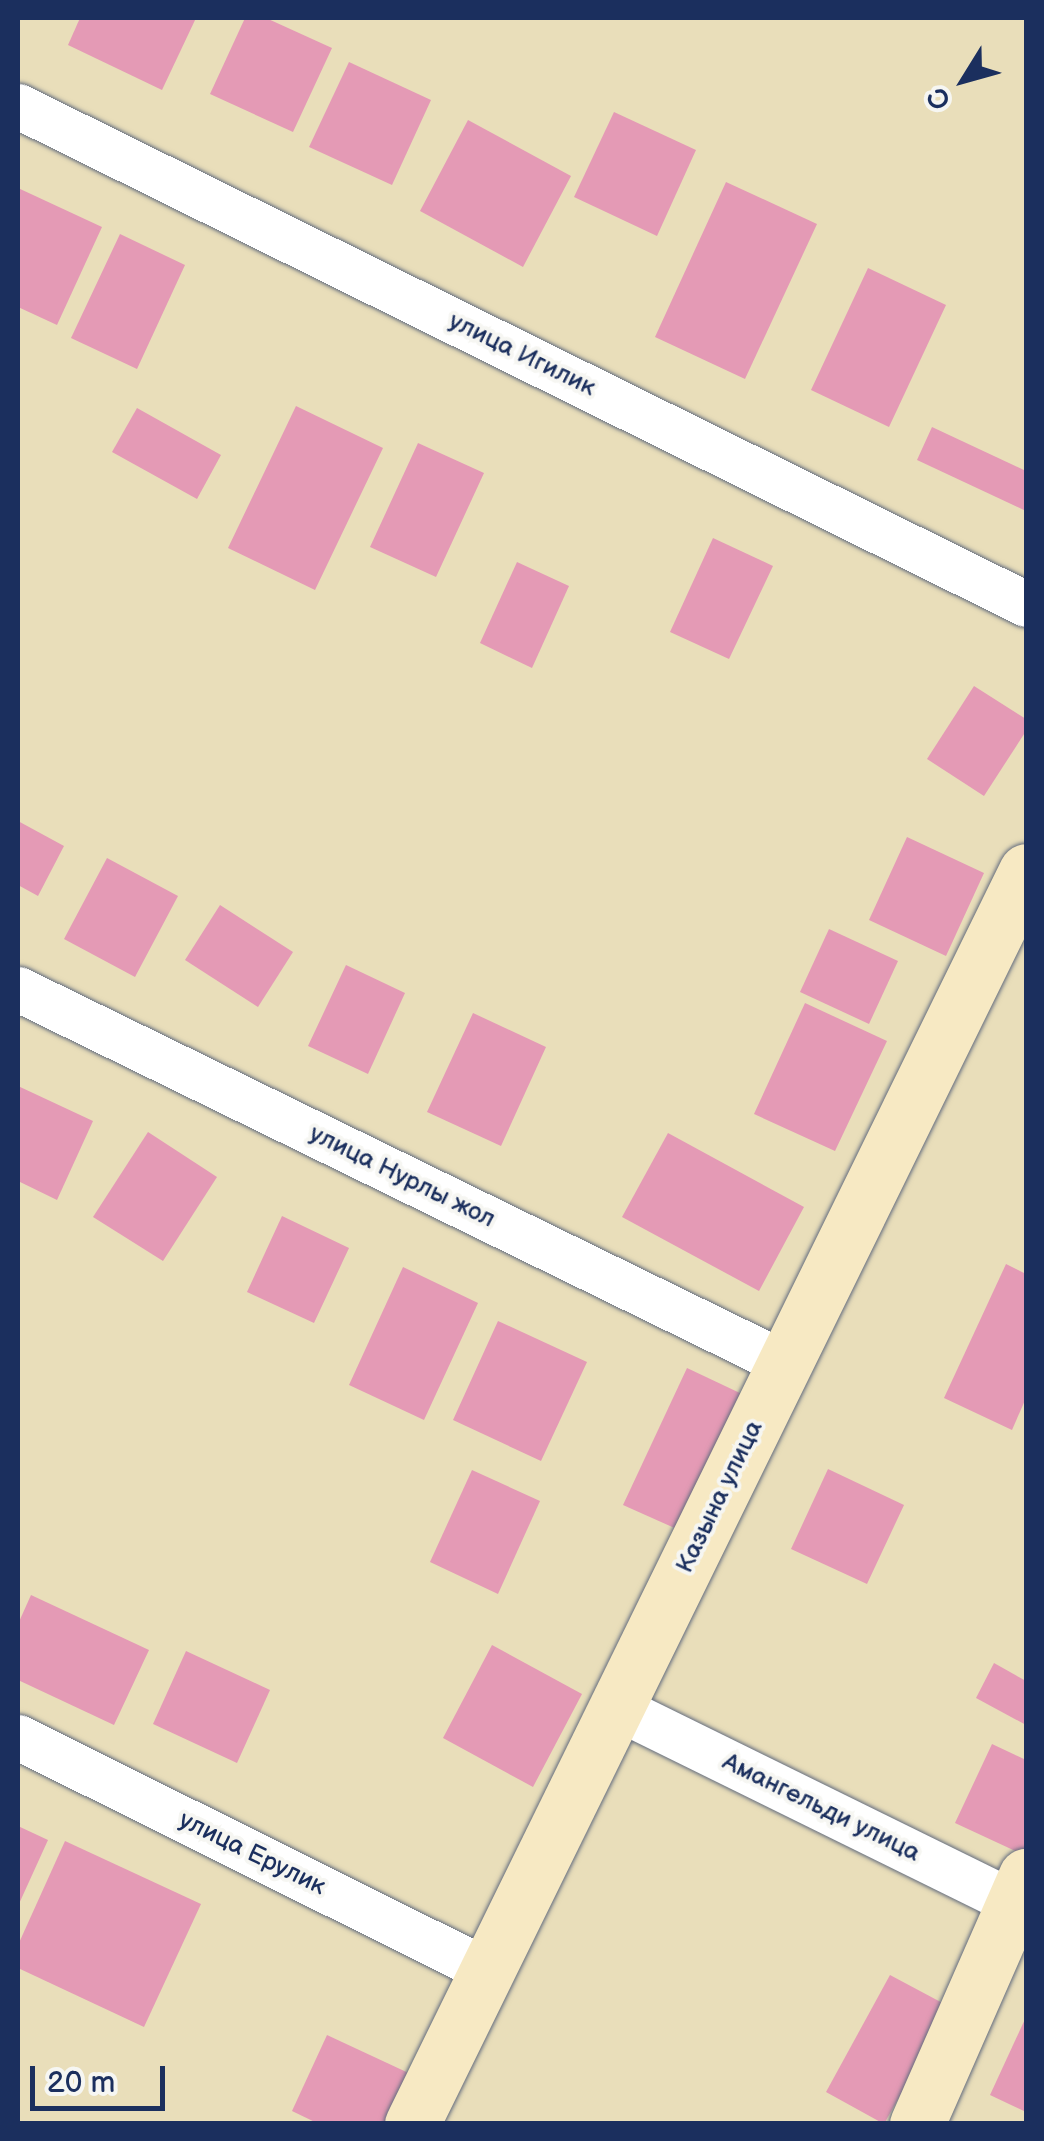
<!DOCTYPE html>
<html>
<head>
<meta charset="utf-8">
<style>
	body { margin:0 }
	#map { position:relative; width:1044px; height:2141px; overflow:hidden; background:#e9deba; font-family:"Balsamiq Sans",sans-serif }
	div>[style] { position:absolute }
	.building>* { inset:0; background:#e49ab5 }
	.roads { filter:drop-shadow(0 0 2px #636c7e) drop-shadow(0 0 2px #636c7e) }
	.street>* { height:45px; margin:-22.5px; padding:0 22.5px; transform-origin:22.5px; border-radius:22.5px; background:#fff }
	.secondary>* { height:55px; margin:-27.5px; padding:0 27.5px; transform-origin:27.5px; border-radius:27.5px; background:#f7e9c3 }
	span { translate:-50% -50%; white-space:nowrap; text-align:center; line-height:1.15; -webkit-text-stroke:8px #f6f6f2; paint-order:stroke }
	.street-label { font-size:25px; color:#1b2f5e }
	.frame { position:absolute; inset:0; border:20px solid #1b2f5e; pointer-events:none }
	.north { position:absolute; left:914px; top:30px; width:100px; height:100px; -webkit-text-stroke:8px #f6f6f2; paint-order:stroke; rotate:233deg; font-size:28px; font-weight:700; line-height:40px; text-align:center; color:#1b2f5e }
	.north::after { content:''; display:block; margin:auto; width:35px; height:45px; background:#1b2f5e; clip-path:polygon(50% 0,100% 100%,50% 72%,0 100%) }
	.scale { position:absolute; left:30px; top:2066px; width:135px; height:45px; box-sizing:border-box; border:5px solid #1b2f5e; border-top:0; padding-left:12px; font-size:30px; line-height:35px; white-space:nowrap; color:#1b2f5e; -webkit-text-stroke:8px #f6f6f2; paint-order:stroke }
</style>
</head>
<body>
<div id="map">
	<div class="building">
		<div style="clip-path:polygon(80px 18px,196px 18px,162px 90px,68px 45px)"></div>
		<div style="clip-path:polygon(245px 18px,266px 18px,332px 48px,293px 132px,210px 94px)"></div>
		<div style="clip-path:polygon(349px 62px,431px 100px,392px 185px,309px 147px)"></div>
		<div style="clip-path:polygon(614px 112px,696px 150px,657px 236px,574px 197px)"></div>
		<div style="clip-path:polygon(468px 120px,571px 176px,523px 267px,420px 211px)"></div>
		<div style="clip-path:polygon(726px 182px,817px 224px,745px 379px,655px 337px)"></div>
		<div style="clip-path:polygon(18px 188px,102px 227px,57px 325px,18px 307px)"></div>
		<div style="clip-path:polygon(120px 234px,185px 265px,137px 369px,71px 338px)"></div>
		<div style="clip-path:polygon(868px 268px,946px 305px,889px 427px,811px 390px)"></div>
		<div style="clip-path:polygon(296px 406px,383px 448px,315px 590px,228px 548px)"></div>
		<div style="clip-path:polygon(137px 408px,221px 455px,197px 499px,112px 452px)"></div>
		<div style="clip-path:polygon(932px 427px,1026px 471px,1026px 511px,917px 460px)"></div>
		<div style="clip-path:polygon(418px 443px,484px 473px,436px 577px,370px 547px)"></div>
		<div style="clip-path:polygon(713px 538px,773px 566px,729px 659px,670px 632px)"></div>
		<div style="clip-path:polygon(517px 562px,569px 586px,532px 668px,480px 643px)"></div>
		<div style="clip-path:polygon(974px 686px,1026px 719px,1026px 731px,984px 796px,927px 759px)"></div>
		<div style="clip-path:polygon(18px 821px,64px 846px,38px 896px,18px 885px)"></div>
		<div style="clip-path:polygon(907px 837px,984px 873px,946px 956px,869px 920px)"></div>
		<div style="clip-path:polygon(107px 858px,178px 896px,135px 977px,64px 939px)"></div>
		<div style="clip-path:polygon(220px 905px,293px 952px,258px 1007px,185px 960px)"></div>
		<div style="clip-path:polygon(829px 929px,898px 961px,869px 1024px,800px 992px)"></div>
		<div style="clip-path:polygon(346px 965px,405px 993px,368px 1074px,308px 1046px)"></div>
		<div style="clip-path:polygon(805px 1003px,887px 1041px,835px 1151px,754px 1114px)"></div>
		<div style="clip-path:polygon(473px 1013px,546px 1047px,501px 1146px,427px 1112px)"></div>
		<div style="clip-path:polygon(18px 1086px,93px 1121px,57px 1200px,18px 1181px)"></div>
		<div style="clip-path:polygon(148px 1132px,217px 1177px,163px 1261px,93px 1217px)"></div>
		<div style="clip-path:polygon(668px 1133px,804px 1207px,759px 1291px,622px 1217px)"></div>
		<div style="clip-path:polygon(282px 1216px,349px 1248px,314px 1323px,247px 1292px)"></div>
		<div style="clip-path:polygon(1006px 1264px,1026px 1274px,1026px 1398px,1012px 1430px,944px 1398px)"></div>
		<div style="clip-path:polygon(403px 1267px,478px 1303px,424px 1420px,349px 1385px)"></div>
		<div style="clip-path:polygon(498px 1321px,587px 1362px,541px 1461px,453px 1420px)"></div>
		<div style="clip-path:polygon(687px 1368px,742px 1394px,679px 1530px,623px 1505px)"></div>
		<div style="clip-path:polygon(828px 1469px,904px 1505px,867px 1584px,791px 1549px)"></div>
		<div style="clip-path:polygon(472px 1470px,540px 1501px,498px 1594px,430px 1562px)"></div>
		<div style="clip-path:polygon(31px 1595px,149px 1650px,114px 1725px,18px 1680px,18px 1624px)"></div>
		<div style="clip-path:polygon(492px 1645px,582px 1694px,533px 1787px,443px 1738px)"></div>
		<div style="clip-path:polygon(186px 1651px,270px 1690px,237px 1763px,153px 1724px)"></div>
		<div style="clip-path:polygon(994px 1663px,1026px 1681px,1026px 1725px,976px 1698px)"></div>
		<div style="clip-path:polygon(992px 1744px,1026px 1760px,1026px 1856px,955px 1823px)"></div>
		<div style="clip-path:polygon(18px 1826px,48px 1840px,18px 1906px)"></div>
		<div style="clip-path:polygon(65px 1841px,201px 1904px,144px 2027px,18px 1968px,18px 1945px)"></div>
		<div style="clip-path:polygon(890px 1975px,950px 2007px,884px 2124px,826px 2092px)"></div>
		<div style="clip-path:polygon(1026px 2017px,1026px 2112px,990px 2095px)"></div>
		<div style="clip-path:polygon(327px 2035px,415px 2076px,393px 2124px,319px 2124px,292px 2111px)"></div>
	</div>
	<div class="roads">
		<div class="street">
			<div style="left:18px;top:106px;width:1124px;rotate:26.29deg"></div>
			<div style="left:18px;top:989px;width:855px;rotate:26.03deg"></div>
			<div style="left:616px;top:1707px;width:457px;rotate:26.2deg"></div>
			<div style="left:18px;top:1737px;width:523px;rotate:26.47deg"></div>
		</div>
		<div class="secondary">
			<div style="left:412px;top:2124px;width:1395px;rotate:-63.89deg"></div>
			<div style="left:917px;top:2124px;width:271px;rotate:-66.3deg"></div>
		</div>
	</div>
	<div class="street-label">
		<span style="left:522px;top:355px;rotate:26deg">улица Игилик</span>
		<span style="left:402px;top:1177px;rotate:26deg">улица Нурлы жол</span>
		<span style="left:720px;top:1497px;rotate:-64deg">Казына улица</span>
		<span style="left:821px;top:1808px;rotate:26deg">Амангельди улица</span>
		<span style="left:252px;top:1854px;rotate:26deg">улица Ерулик</span>
	</div>
	<div class="frame"></div>
	<div class="north">С</div>
	<div class="scale">20 m</div>
</div>
</body>
</html>
